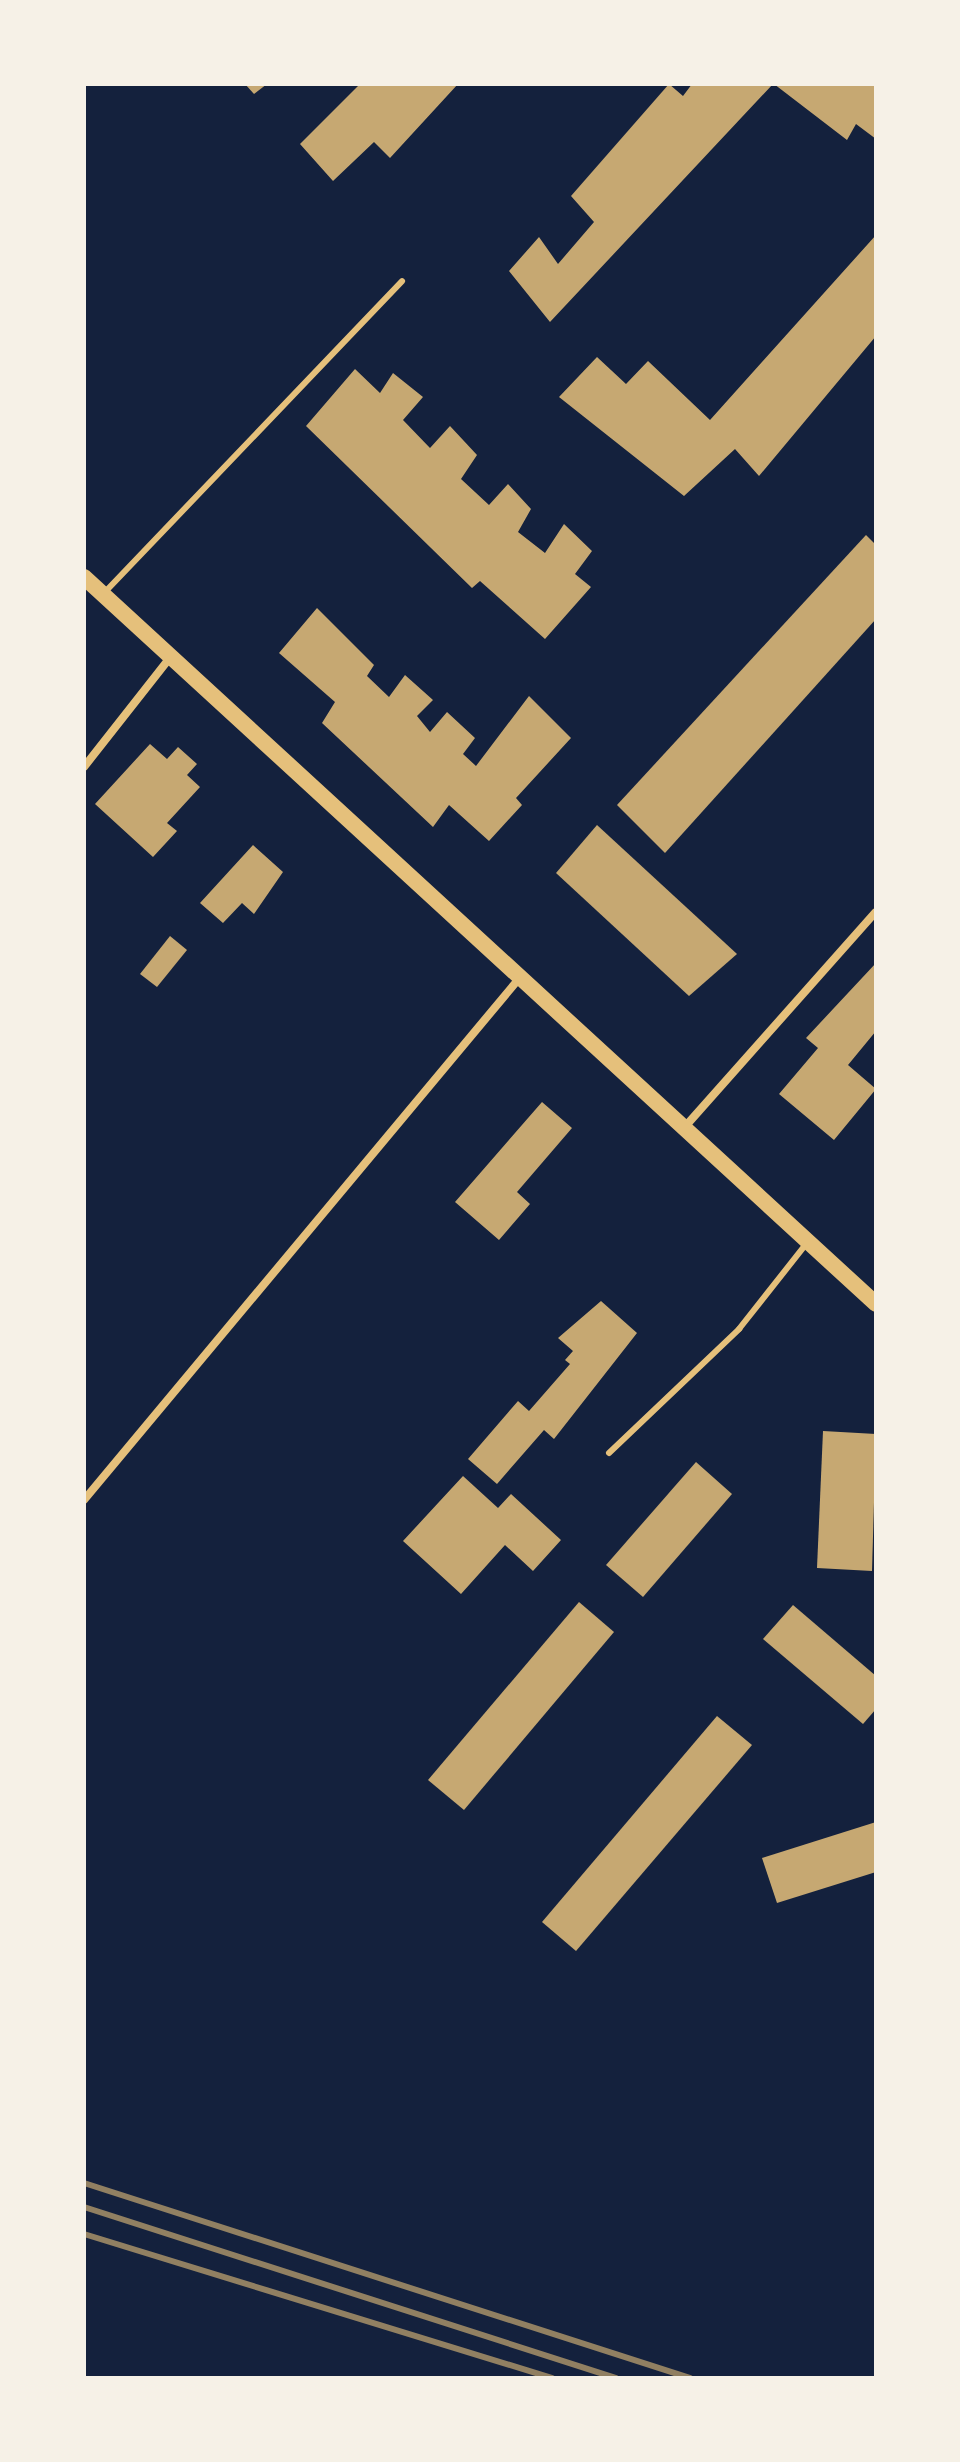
<!DOCTYPE html>
<html>
<head>
<meta charset="utf-8">
<style>
	body { margin:0 }
	#map { position:relative; width:960px; height:2462px; overflow:hidden; background:#14213d; font-family:"IBM Plex Sans",sans-serif }
	div>[style] { position:absolute }
	.building>* { inset:0; background:#c6a872 }
	.service>* { height:6px; margin:-3px; padding:0 3px; transform-origin:3px; border-radius:3px; background:#e5c07b }
	.minor>* { height:8px; margin:-4px; padding:0 4px; transform-origin:4px; border-radius:4px; background:#e5c07b }
	.secondary>* { height:16px; margin:-8px; padding:0 8px; transform-origin:8px; border-radius:8px; background:#e5c07b }
	.rail>* { height:6px; margin:-3px; padding:0 3px; transform-origin:3px; border-radius:3px; background:#918062 }
	span { translate:-50% -50%; white-space:nowrap; text-align:center; line-height:1.15; -webkit-text-stroke:6px #f6f1e7; paint-order:stroke }
	.frame { position:absolute; inset:0; border:86px solid #f6f1e7; pointer-events:none }
</style>
</head>
<body>
<div id="map">
	<div class="building">
		<div style="clip-path:polygon(245px 84px,267px 84px,254px 94px)"></div>
		<div style="clip-path:polygon(360px 84px,458px 84px,390px 158px,374px 142px,333px 181px,300px 144px)"></div>
		<div style="clip-path:polygon(669px 84px,683px 96px,692px 84px,773px 84px,550px 322px,509px 271px,539px 237px,558px 264px,594px 222px,571px 196px)"></div>
		<div style="clip-path:polygon(774px 84px,876px 84px,876px 139px,856px 124px,847px 140px)"></div>
		<div style="clip-path:polygon(876px 235px,876px 336px,759px 476px,735px 449px,684px 496px,559px 397px,597px 357px,626px 384px,648px 361px,710px 420px)"></div>
		<div style="clip-path:polygon(355px 369px,380px 393px,393px 373px,423px 397px,403px 420px,430px 448px,450px 426px,477px 455px,461px 479px,489px 505px,508px 484px,531px 509px,518px 532px,545px 553px,564px 524px,592px 551px,575px 574px,591px 587px,545px 639px,480px 581px,472px 588px,306px 426px)"></div>
		<div style="clip-path:polygon(866px 535px,876px 545px,876px 619px,665px 853px,617px 805px)"></div>
		<div style="clip-path:polygon(317px 608px,374px 665px,367px 676px,389px 697px,405px 675px,433px 700px,417px 716px,430px 732px,447px 712px,475px 738px,463px 754px,476px 766px,529px 696px,571px 738px,516px 798px,522px 805px,489px 841px,449px 805px,433px 827px,322px 723px,335px 702px,279px 653px)"></div>
		<div style="clip-path:polygon(150px 744px,167px 759px,178px 747px,197px 764px,187px 775px,200px 787px,167px 823px,177px 831px,153px 857px,95px 804px)"></div>
		<div style="clip-path:polygon(597px 825px,737px 954px,689px 996px,556px 873px)"></div>
		<div style="clip-path:polygon(253px 845px,283px 872px,254px 914px,242px 903px,223px 923px,200px 903px)"></div>
		<div style="clip-path:polygon(170px 936px,187px 950px,157px 987px,140px 974px)"></div>
		<div style="clip-path:polygon(876px 963px,876px 1031px,848px 1065px,876px 1089px,834px 1140px,779px 1094px,818px 1048px,806px 1038px)"></div>
		<div style="clip-path:polygon(542px 1102px,572px 1128px,517px 1192px,530px 1204px,499px 1240px,455px 1202px)"></div>
		<div style="clip-path:polygon(601px 1301px,637px 1333px,554px 1439px,544px 1430px,497px 1484px,468px 1459px,518px 1401px,529px 1411px,570px 1364px,565px 1360px,573px 1351px,558px 1338px)"></div>
		<div style="clip-path:polygon(823px 1431px,876px 1434px,872px 1571px,817px 1568px)"></div>
		<div style="clip-path:polygon(696px 1462px,732px 1494px,643px 1597px,606px 1565px)"></div>
		<div style="clip-path:polygon(463px 1476px,498px 1508px,511px 1494px,561px 1540px,533px 1571px,505px 1545px,461px 1594px,403px 1541px)"></div>
		<div style="clip-path:polygon(579px 1602px,614px 1632px,464px 1810px,428px 1780px)"></div>
		<div style="clip-path:polygon(793px 1605px,876px 1676px,876px 1709px,863px 1724px,763px 1639px)"></div>
		<div style="clip-path:polygon(717px 1716px,752px 1745px,576px 1951px,542px 1922px)"></div>
		<div style="clip-path:polygon(876px 1822px,876px 1872px,777px 1903px,762px 1858px)"></div>
	</div>
	<div class="service">
		<div style="left:105px;top:592px;width:430px;rotate:-46.3deg"></div>
		<div style="left:609px;top:1453px;width:180px;rotate:-43.6deg"></div>
		<div style="left:739px;top:1329px;width:110px;rotate:-51.7deg"></div>
	</div>
	<div class="minor">
		<div style="left:84px;top:767px;width:137px;rotate:-51.8deg"></div>
		<div style="left:683px;top:1129px;width:290px;rotate:-48.4deg"></div>
		<div style="left:84px;top:1500px;width:676px;rotate:-50.16deg"></div>
	</div>
	<div class="secondary">
		<div style="left:84px;top:577px;width:1075px;rotate:42.55deg"></div>
	</div>
	<div class="rail">
		<div style="left:84px;top:2183px;width:637px;rotate:17.84deg"></div>
		<div style="left:84px;top:2207px;width:559px;rotate:17.82deg"></div>
		<div style="left:84px;top:2234px;width:490px;rotate:17.1deg"></div>
	</div>
	<div class="frame"></div>
</div>
</body>
</html>
